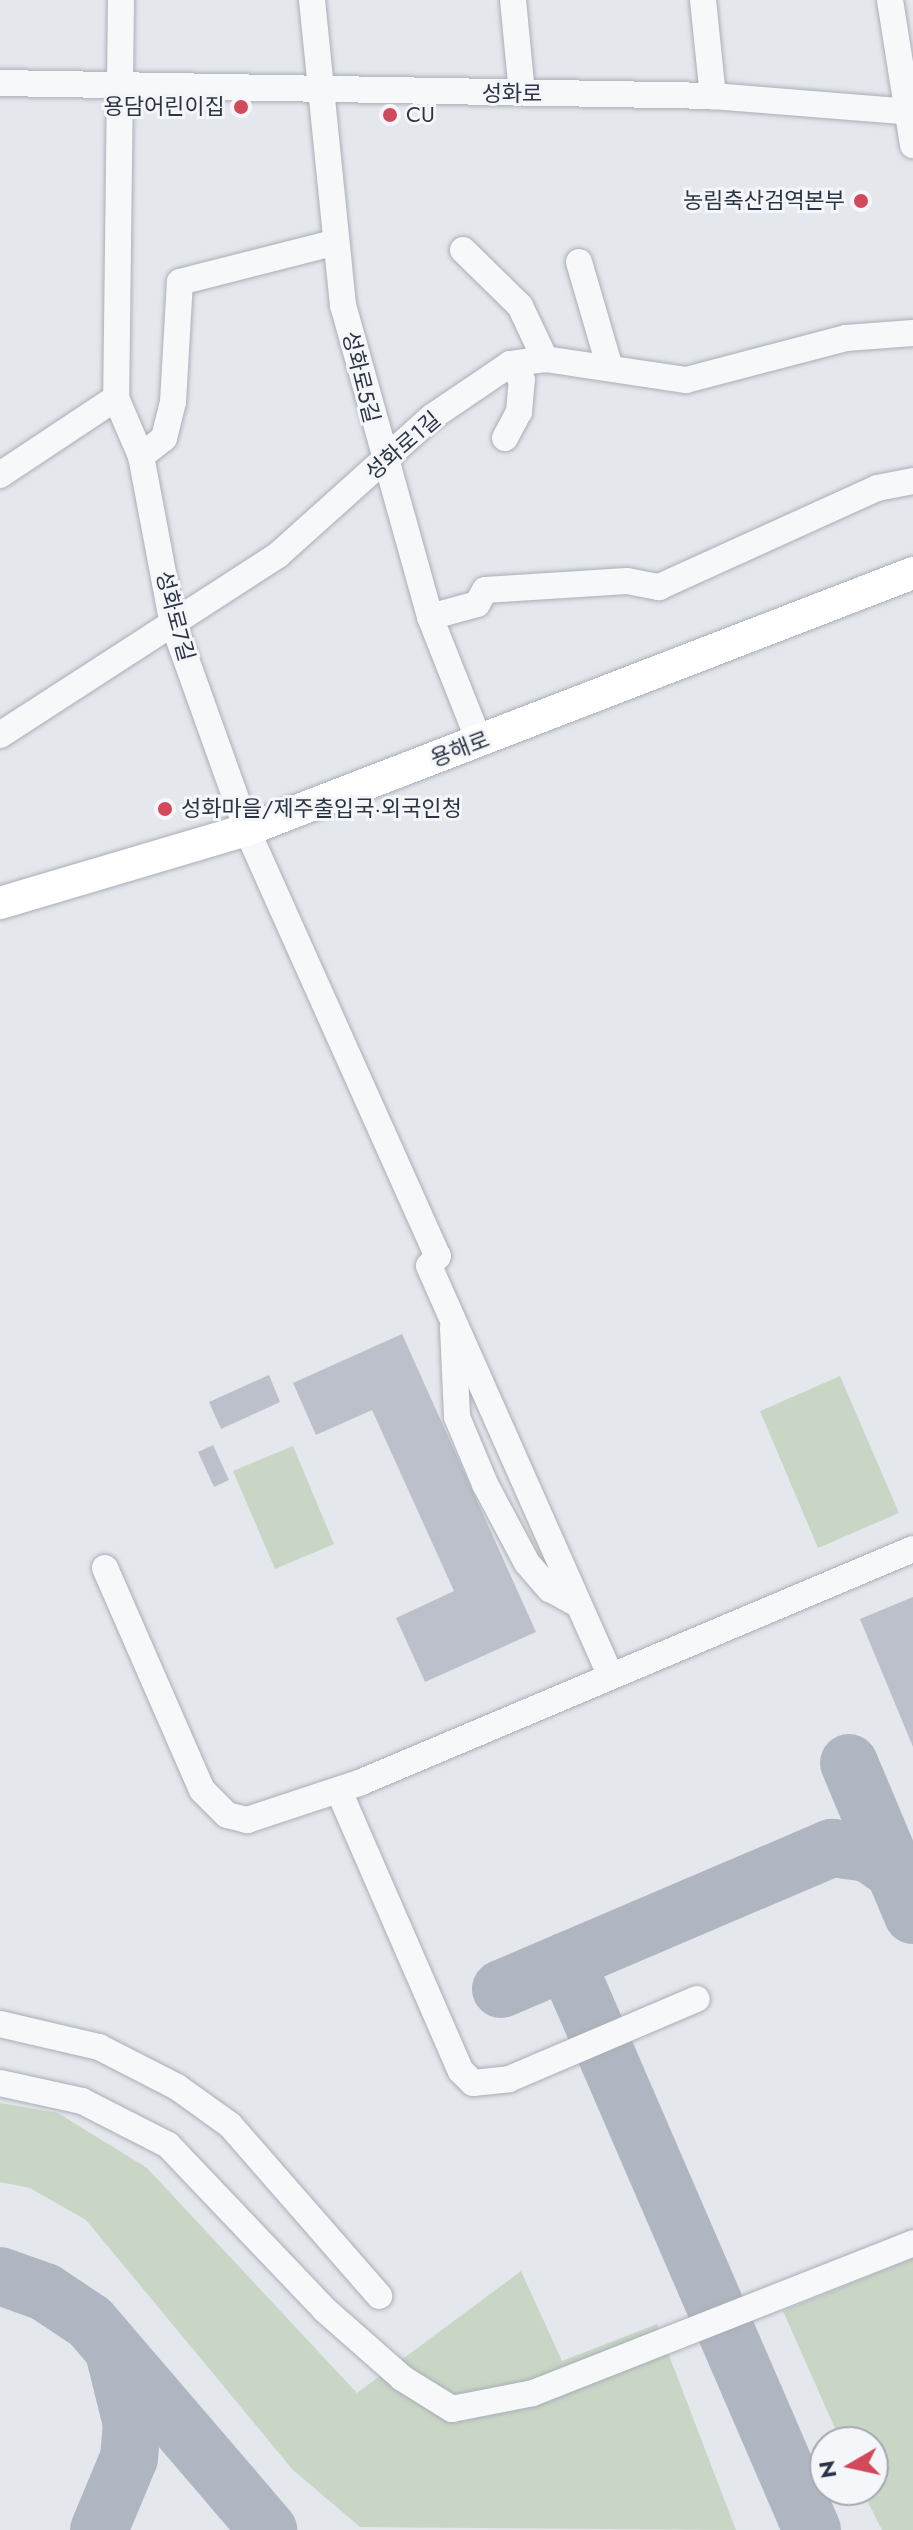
<!DOCTYPE html>
<html>
<head>
<meta charset="utf-8">
<style>
	body { margin:0 }
	#map { position:relative; width:913px; height:2530px; overflow:hidden; background:#e4e7ec; font-family:Jost,"Noto Sans KR",sans-serif }
	div>[style] { position:absolute }
	.green>* { inset:0; background:#c9d6c5 }
	.taxiway>* { height:58px; margin:-29px; padding:0 29px; transform-origin:29px; border-radius:29px; background:#b0b6c1 }
	.building>* { inset:0; background:#bbc0ca }
	.roads { filter:drop-shadow(0 0 2px #a9aeb7) drop-shadow(0 0 2px #a9aeb7) }
	.minor>* { height:26px; margin:-13px; padding:0 13px; transform-origin:13px; border-radius:13px; background:#f7f8fa }
	.major>* { height:32px; margin:-16px; padding:0 16px; transform-origin:16px; border-radius:16px; background:#fff }
	.dots>* { width:22px; height:22px; translate:-50% -50%; box-sizing:border-box; border:4px solid #f4f6f9; border-radius:50% }
	span { translate:-50% -50%; white-space:nowrap; text-align:center; line-height:1.15; -webkit-text-stroke:6px #f4f6f9; paint-order:stroke }
	.street-label { font-size:22px; color:#2b3445 }
	.poi-label { font-size:22px; color:#2b3445 }
	.right { translate:-100% -50%; text-align:right }
	.left { translate:0 -50%; text-align:left }
	.north { position:absolute; left:809px; top:2426px; width:80px; height:80px; box-sizing:border-box; background:#f4f6f9; border:2px solid #a4a8b1; border-radius:50%; rotate:261deg; font-size:22px; font-weight:700; line-height:32px; text-align:center; color:#2b3445 }
	.north::after { content:''; display:block; margin:auto; width:28px; height:36px; background:#d1495b; clip-path:polygon(50% 0,100% 100%,50% 72%,0 100%) }
</style>
</head>
<body>
<div id="map">
	<div class="green">
		<div style="clip-path:polygon(840px 1376px,899px 1513px,818px 1548px,760px 1411px)"></div>
		<div style="clip-path:polygon(293px 1446px,334px 1544px,275px 1569px,233px 1471px)"></div>
		<div style="clip-path:polygon(0 2103px,58px 2113px,147px 2168px,357px 2393px,521px 2271px,562px 2361px,657px 2324px,736px 2530px,360px 2527px,293px 2470px,86px 2220px,30px 2188px,0 2182px)"></div>
		<div style="clip-path:polygon(913px 2258px,913px 2530px,882px 2530px,862px 2490px,873px 2490px,873px 2442px,841px 2442px,783px 2311px)"></div>
	</div>
	<div class="taxiway">
		<div style="left:849px;top:1763px;width:165px;rotate:67.2deg"></div>
		<div style="left:566px;top:1961px;width:620px;rotate:66.62deg"></div>
		<div style="left:501px;top:1989px;width:360px;rotate:-23.1deg"></div>
		<div style="left:832px;top:1848px;width:36px;rotate:8deg"></div>
		<div style="left:868px;top:1853px;width:36px;rotate:34deg"></div>
		<div style="left:0;top:2276px;width:48px;rotate:19.6deg"></div>
		<div style="left:45px;top:2292px;width:54px;rotate:33.7deg"></div>
		<div style="left:90px;top:2322px;width:274px;rotate:49.4deg"></div>
		<div style="left:99px;top:2530px;width:78px;rotate:-67.4deg"></div>
		<div style="left:129px;top:2458px;width:34px;rotate:-85deg"></div>
		<div style="left:132px;top:2424px;width:70px;rotate:-104deg"></div>
	</div>
	<div class="building">
		<div style="clip-path:polygon(402px 1334px,536px 1632px,425px 1682px,396px 1618px,454px 1591px,372px 1410px,316px 1435px,293px 1383px)"></div>
		<div style="clip-path:polygon(269px 1375px,280px 1402px,221px 1429px,209px 1402px)"></div>
		<div style="clip-path:polygon(213px 1445px,229px 1480px,214px 1487px,198px 1452px)"></div>
		<div style="clip-path:polygon(913px 1597px,913px 1747px,860px 1619px)"></div>
	</div>
	<div class="roads">
		<div class="minor">
			<div style="left:121px;top:0;width:398px;rotate:90.7deg"></div>
			<div style="left:116px;top:398px;width:63px;rotate:66.7deg"></div>
			<div style="left:141px;top:456px;width:167px;rotate:79.3deg"></div>
			<div style="left:172px;top:620px;width:223px;rotate:70.3deg"></div>
			<div style="left:247px;top:830px;width:467px;rotate:65.9deg"></div>
			<div style="left:438px;top:1256px;width:13px;rotate:132deg"></div>
			<div style="left:429px;top:1266px;width:446px;rotate:66.1deg"></div>
			<div style="left:312px;top:0;width:307px;rotate:84.2deg"></div>
			<div style="left:343px;top:305px;width:324px;rotate:74.4deg"></div>
			<div style="left:430px;top:617px;width:133px;rotate:68.4deg"></div>
			<div style="left:513px;top:0;width:93px;rotate:84.5deg"></div>
			<div style="left:703px;top:0;width:97px;rotate:84.1deg"></div>
			<div style="left:890px;top:0;width:147px;rotate:81deg"></div>
			<div style="left:0;top:83px;width:713px;rotate:1.04deg"></div>
			<div style="left:713px;top:96px;width:201px;rotate:4.6deg"></div>
			<div style="left:463px;top:250px;width:80px;rotate:44.5deg"></div>
			<div style="left:520px;top:306px;width:59px;rotate:64.7deg"></div>
			<div style="left:579px;top:262px;width:110px;rotate:73.7deg"></div>
			<div style="left:505px;top:438px;width:30px;rotate:-62deg"></div>
			<div style="left:519px;top:412px;width:32px;rotate:-85deg"></div>
			<div style="left:522px;top:380px;width:20px;rotate:-127deg"></div>
			<div style="left:141px;top:456px;width:29px;rotate:-38deg"></div>
			<div style="left:164px;top:438px;width:37px;rotate:-76deg"></div>
			<div style="left:173px;top:402px;width:120px;rotate:-86.7deg"></div>
			<div style="left:180px;top:282px;width:158px;rotate:-14.3deg"></div>
			<div style="left:0;top:475px;width:139px;rotate:-33.6deg"></div>
			<div style="left:430px;top:617px;width:49px;rotate:-15.5deg"></div>
			<div style="left:477px;top:604px;width:16px;rotate:-60deg"></div>
			<div style="left:485px;top:590px;width:142px;rotate:-3.6deg"></div>
			<div style="left:627px;top:581px;width:33px;rotate:11deg"></div>
			<div style="left:659px;top:587px;width:239px;rotate:-24.4deg"></div>
			<div style="left:877px;top:488px;width:37px;rotate:-11deg"></div>
			<div style="left:0;top:735px;width:331px;rotate:-32.9deg"></div>
			<div style="left:278px;top:555px;width:207px;rotate:-41.9deg"></div>
			<div style="left:432px;top:417px;width:94px;rotate:-34.2deg"></div>
			<div style="left:510px;top:364px;width:35px;rotate:-8deg"></div>
			<div style="left:545px;top:359px;width:143px;rotate:8.5deg"></div>
			<div style="left:686px;top:380px;width:165px;rotate:-14.7deg"></div>
			<div style="left:846px;top:338px;width:67px;rotate:-4.3deg"></div>
			<div style="left:453px;top:1328px;width:89px;rotate:87.4deg"></div>
			<div style="left:457px;top:1417px;width:73px;rotate:67.3deg"></div>
			<div style="left:485px;top:1484px;width:89px;rotate:62deg"></div>
			<div style="left:527px;top:1563px;width:35px;rotate:49deg"></div>
			<div style="left:550px;top:1589px;width:33px;rotate:29deg"></div>
			<div style="left:105px;top:1568px;width:242px;rotate:66.4deg"></div>
			<div style="left:202px;top:1790px;width:35px;rotate:45deg"></div>
			<div style="left:227px;top:1815px;width:21px;rotate:14deg"></div>
			<div style="left:247px;top:1820px;width:118px;rotate:-18.3deg"></div>
			<div style="left:359px;top:1783px;width:601px;rotate:-22.9deg"></div>
			<div style="left:339px;top:1791px;width:305px;rotate:66.5deg"></div>
			<div style="left:461px;top:2071px;width:17px;rotate:45deg"></div>
			<div style="left:473px;top:2083px;width:36px;rotate:-6deg"></div>
			<div style="left:509px;top:2079px;width:204px;rotate:-23.1deg"></div>
			<div style="left:0;top:2024px;width:102px;rotate:13.1deg"></div>
			<div style="left:99px;top:2047px;width:88px;rotate:27.1deg"></div>
			<div style="left:177px;top:2087px;width:65px;rotate:35.6deg"></div>
			<div style="left:230px;top:2125px;width:227px;rotate:48.9deg"></div>
			<div style="left:0;top:2083px;width:84px;rotate:12.4deg"></div>
			<div style="left:82px;top:2101px;width:97px;rotate:27.1deg"></div>
			<div style="left:168px;top:2145px;width:228px;rotate:46.4deg"></div>
			<div style="left:325px;top:2310px;width:103px;rotate:41.4deg"></div>
			<div style="left:402px;top:2378px;width:59px;rotate:31.8deg"></div>
			<div style="left:452px;top:2409px;width:83px;rotate:-11.2deg"></div>
			<div style="left:533px;top:2393px;width:409px;rotate:-21.5deg"></div>
		</div>
		<div class="major">
			<div style="left:0;top:903px;width:258px;rotate:-16.5deg"></div>
			<div style="left:247px;top:830px;width:714px;rotate:-21.1deg"></div>
		</div>
	</div>
	<div class="dots">
		<div style="left:241px;top:107px;background:#d1495b"></div>
		<div style="left:390px;top:115px;background:#d1495b"></div>
		<div style="left:861px;top:201px;background:#d1495b"></div>
		<div style="left:165px;top:809px;background:#d1495b"></div>
	</div>
	<div class="street-label">
		<span style="left:512px;top:94px">성화로</span>
		<span style="left:361px;top:377px;rotate:76deg">성화로5길</span>
		<span style="left:403px;top:446px;rotate:-41deg">성화로1길</span>
		<span style="left:175px;top:616px;rotate:75deg">성화로7길</span>
		<span style="left:460px;top:749px;rotate:-21deg">용해로</span>
	</div>
	<div class="poi-label">
		<span class="right" style="left:225px;top:107px">용담어린이집</span>
		<span class="left" style="left:406px;top:115px">CU</span>
		<span class="right" style="left:845px;top:201px">농림축산검역본부</span>
		<span class="left" style="left:181px;top:809px">성화마을/제주출입국·외국인청</span>
	</div>
	<div class="north">N</div>
</div>
</body>
</html>
